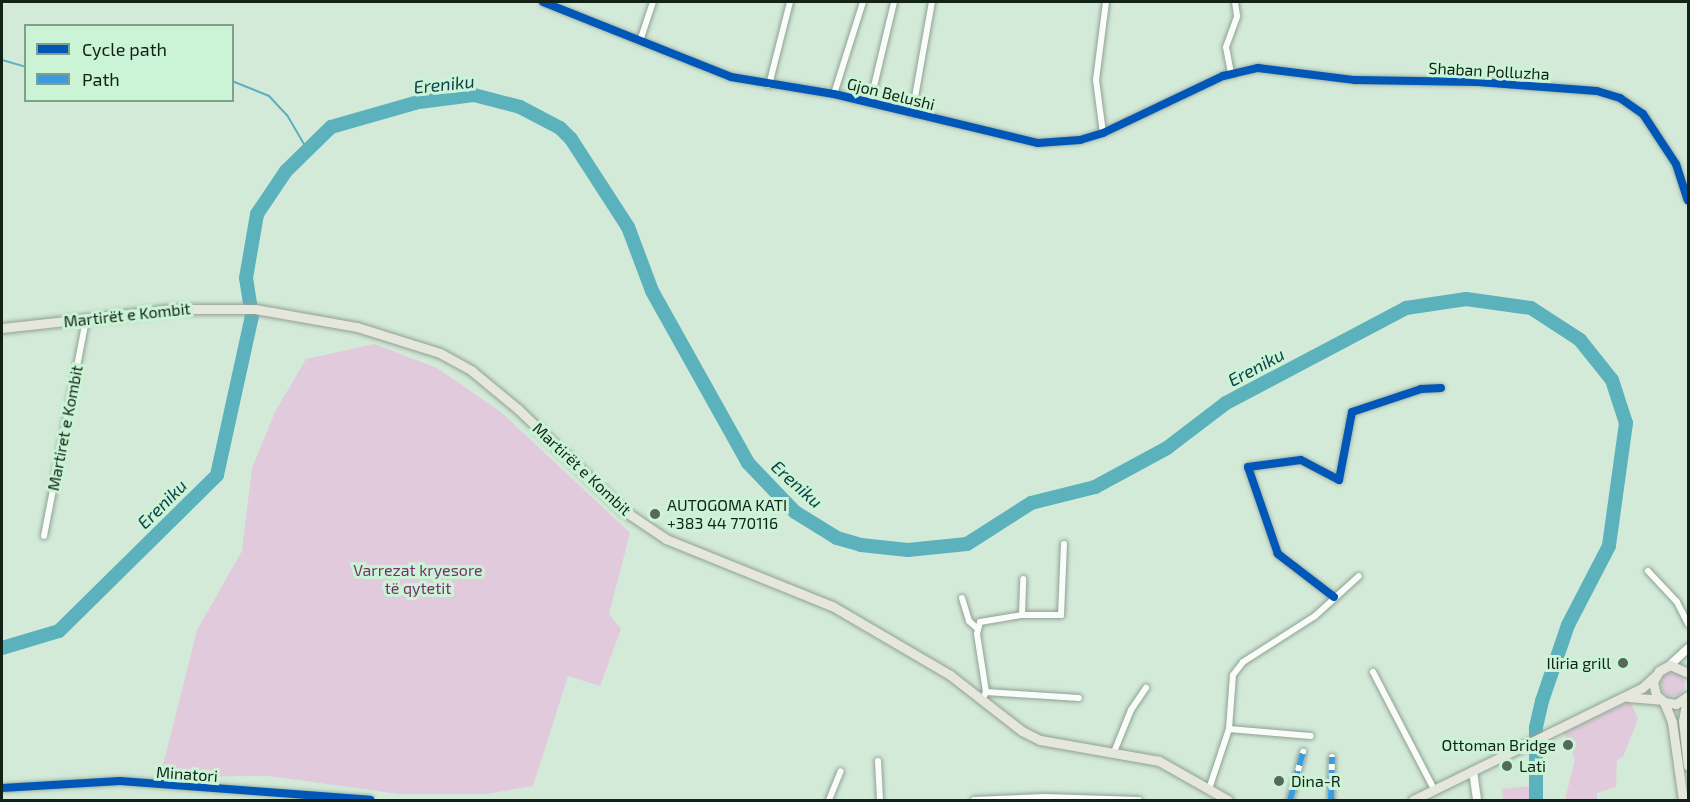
<!DOCTYPE html>
<html>
<head>
<meta charset="utf-8">
<style>
	body { margin:0 }
	#map { position:relative; width:1690px; height:802px; overflow:hidden; background:#d4ead9; font-family:"Exo 2",sans-serif }
	div>[style] { position:absolute }
	.green>* { inset:0; background:#e1cadc }
	.round { border-radius:50% }
	.stream>* { height:2px; margin:-1px; padding:0 1px; transform-origin:1px; border-radius:1px; background:#5bb2bc }
	.river>* { height:14px; margin:-7px; padding:0 7px; transform-origin:7px; border-radius:7px; background:#5bb2bc }
	.roads { filter:drop-shadow(0 0 2px #8fa194) drop-shadow(0 0 2px #8fa194) }
	.street>* { height:6px; margin:-3px; padding:0 3px; transform-origin:3px; border-radius:3px; background:#f9fcf9 }
	.secondary>* { height:8px; margin:-4px; padding:0 4px; transform-origin:4px; border-radius:4px; background:#f9fcf9 }
	.primary>* { height:9px; margin:-4.5px; padding:0 4.5px; transform-origin:4.5px; border-radius:4.5px; background:#e5e6dc }
	.quiet>* { height:6px; margin-top:-3px; transform-origin:0; background:repeating-linear-gradient(90deg,#3a9cdf 0 12px,transparent 0 18px) }
	.cycleway>* { height:8px; margin:-4px; padding:0 4px; transform-origin:4px; border-radius:4px; background:#0057b8 }
	.dots>* { width:16px; height:16px; translate:-50% -50%; box-sizing:border-box; border:3px solid #caf4d5; border-radius:50% }
	span { translate:-50% -50%; white-space:nowrap; text-align:center; line-height:1.15; -webkit-text-stroke:6px #caf4d5; paint-order:stroke }
	.street-label { font-size:16px; color:#122217 }
	.poi-label { font-size:16px; color:#122217 }
	.left { translate:0 -50%; text-align:left }
	.right { translate:-100% -50%; text-align:right }
	.park-label { font-size:16px; color:#7a2f6f }
	.water-label { font-size:18px; color:#11424b; font-style:italic }
	.frame { position:absolute; inset:0; border:3px solid #122217; pointer-events:none }
	.legend { position:absolute; left:24px; top:24px; width:210px; height:78px; box-sizing:border-box; background:#caf4d5; border:2px solid #80a089; margin:0; padding:8px 10px; list-style:none; font-size:18px; color:#122217 }
	.legend li { display:flex; align-items:center; gap:12px; height:30px }
	.legend b { width:30px; border:2px solid #80a089 }
</style>
</head>
<body>
<div id="map">
	<div class="green">
		<div style="clip-path:polygon(374px 344px,437px 368px,501px 412px,630px 533px,609px 614px,621px 629px,600px 686px,568px 676px,533px 786px,487px 794px,399px 794px,269px 776px,160px 777px,197px 630px,242px 551px,252px 468px,275px 412px,306px 359px)"></div>
		<div class="round" style="left:1661px;top:672px;width:24px;height:24px"></div>
		<div style="clip-path:polygon(1630px 701px,1638px 719px,1623px 757px,1617px 760px,1616px 787px,1597px 793px,1597px 800px,1565px 800px,1575px 759px,1564px 733px)"></div>
		<div style="clip-path:polygon(1530px 786px,1533px 800px,1503px 800px,1502px 789px)"></div>
	</div>
	<div class="stream">
		<div style="left:2px;top:60px;width:25px;rotate:16deg"></div>
		<div style="left:232px;top:81px;width:40px;rotate:22deg"></div>
		<div style="left:269px;top:96px;width:26px;rotate:47deg"></div>
		<div style="left:287px;top:115px;width:42px;rotate:59.7deg"></div>
	</div>
	<div class="river">
		<div style="left:2px;top:648px;width:59px;rotate:-16.6deg"></div>
		<div style="left:59px;top:631px;width:222px;rotate:-44.6deg"></div>
		<div style="left:217px;top:475px;width:163px;rotate:-77.6deg"></div>
		<div style="left:252px;top:316px;width:38px;rotate:-99deg"></div>
		<div style="left:246px;top:278px;width:65px;rotate:-80.2deg"></div>
		<div style="left:257px;top:214px;width:52px;rotate:-56deg"></div>
		<div style="left:286px;top:171px;width:63px;rotate:-44.4deg"></div>
		<div style="left:331px;top:127px;width:91px;rotate:-15.9deg"></div>
		<div style="left:419px;top:102px;width:55px;rotate:-7.3deg"></div>
		<div style="left:474px;top:95px;width:48px;rotate:14.6deg"></div>
		<div style="left:520px;top:107px;width:45px;rotate:27.7deg"></div>
		<div style="left:560px;top:128px;width:16px;rotate:45deg"></div>
		<div style="left:571px;top:139px;width:105px;rotate:57.1deg"></div>
		<div style="left:628px;top:227px;width:68px;rotate:69.4deg"></div>
		<div style="left:652px;top:291px;width:197px;rotate:60.8deg"></div>
		<div style="left:748px;top:463px;width:68px;rotate:46.2deg"></div>
		<div style="left:795px;top:512px;width:49px;rotate:31.8deg"></div>
		<div style="left:837px;top:538px;width:25px;rotate:16deg"></div>
		<div style="left:861px;top:545px;width:47px;rotate:6.1deg"></div>
		<div style="left:908px;top:550px;width:59px;rotate:-5.8deg"></div>
		<div style="left:967px;top:544px;width:76px;rotate:-32.6deg"></div>
		<div style="left:1031px;top:503px;width:66px;rotate:-14deg"></div>
		<div style="left:1095px;top:487px;width:82px;rotate:-28.4deg"></div>
		<div style="left:1167px;top:448px;width:74px;rotate:-37.3deg"></div>
		<div style="left:1226px;top:403px;width:204px;rotate:-27.8deg"></div>
		<div style="left:1406px;top:308px;width:61px;rotate:-8.5deg"></div>
		<div style="left:1466px;top:299px;width:66px;rotate:7.9deg"></div>
		<div style="left:1531px;top:308px;width:59px;rotate:33.1deg"></div>
		<div style="left:1580px;top:340px;width:51px;rotate:51.3deg"></div>
		<div style="left:1612px;top:380px;width:45px;rotate:72deg"></div>
		<div style="left:1626px;top:423px;width:124px;rotate:97.9deg"></div>
		<div style="left:1609px;top:546px;width:89px;rotate:117.4deg"></div>
		<div style="left:1568px;top:625px;width:80px;rotate:108.9deg"></div>
		<div style="left:1542px;top:701px;width:28px;rotate:103deg"></div>
		<div style="left:1536px;top:728px;width:72px;rotate:90deg"></div>
	</div>
	<div class="roads">
		<div class="street">
			<div style="left:543px;top:2px;width:202px;rotate:21.7deg"></div>
			<div style="left:731px;top:77px;width:104px;rotate:9.4deg"></div>
			<div style="left:834px;top:94px;width:210px;rotate:13.5deg"></div>
			<div style="left:1038px;top:143px;width:42px;rotate:-4.1deg"></div>
			<div style="left:1080px;top:140px;width:24px;rotate:-17deg"></div>
			<div style="left:1103px;top:133px;width:133px;rotate:-25.4deg"></div>
			<div style="left:1223px;top:76px;width:36px;rotate:-13deg"></div>
			<div style="left:1258px;top:68px;width:98px;rotate:7.1deg"></div>
			<div style="left:1355px;top:80px;width:123px;rotate:0.9deg"></div>
			<div style="left:1478px;top:82px;width:119px;rotate:4.3deg"></div>
			<div style="left:1597px;top:91px;width:24px;rotate:17deg"></div>
			<div style="left:1620px;top:98px;width:28px;rotate:35deg"></div>
			<div style="left:1643px;top:114px;width:60px;rotate:56.6deg"></div>
			<div style="left:1676px;top:164px;width:38px;rotate:72deg"></div>
			<div style="left:640px;top:41px;width:41px;rotate:-71.6deg"></div>
			<div style="left:1231px;top:73px;width:26px;rotate:-101deg"></div>
			<div style="left:1226px;top:47px;width:33px;rotate:-70deg"></div>
			<div style="left:1237px;top:16px;width:14px;rotate:-98deg"></div>
			<div style="left:769px;top:85px;width:86px;rotate:-75.8deg"></div>
			<div style="left:834px;top:94px;width:96px;rotate:-72.5deg"></div>
			<div style="left:870px;top:103px;width:104px;rotate:-76.6deg"></div>
			<div style="left:912px;top:114px;width:114px;rotate:-79.9deg"></div>
			<div style="left:1103px;top:133px;width:53px;rotate:-97.5deg"></div>
			<div style="left:1096px;top:80px;width:79px;rotate:-82.7deg"></div>
			<div style="left:44px;top:536px;width:220px;rotate:-79deg"></div>
			<div style="left:1648px;top:571px;width:42px;rotate:46.9deg"></div>
			<div style="left:1677px;top:602px;width:25px;rotate:63deg"></div>
			<div style="left:1334px;top:597px;width:71px;rotate:-142.5deg"></div>
			<div style="left:1278px;top:554px;width:92px;rotate:-109deg"></div>
			<div style="left:1248px;top:467px;width:53px;rotate:-7.5deg"></div>
			<div style="left:1301px;top:460px;width:43px;rotate:27.8deg"></div>
			<div style="left:1339px;top:480px;width:69px;rotate:-79.2deg"></div>
			<div style="left:1352px;top:412px;width:73px;rotate:-18.4deg"></div>
			<div style="left:1421px;top:389px;width:20px;rotate:-3deg"></div>
			<div style="left:962px;top:598px;width:24px;rotate:73deg"></div>
			<div style="left:969px;top:621px;width:12px;rotate:42deg"></div>
			<div style="left:1022px;top:615px;width:36px;rotate:-88deg"></div>
			<div style="left:1373px;top:672px;width:134px;rotate:62.5deg"></div>
			<div style="left:986px;top:692px;width:93px;rotate:3.7deg"></div>
			<div style="left:982px;top:700px;width:9px;rotate:-63deg"></div>
			<div style="left:986px;top:692px;width:59px;rotate:-98.8deg"></div>
			<div style="left:977px;top:634px;width:12px;rotate:-76deg"></div>
			<div style="left:980px;top:622px;width:43px;rotate:-9.5deg"></div>
			<div style="left:1022px;top:615px;width:39px"></div>
			<div style="left:1061px;top:615px;width:71px;rotate:-87.6deg"></div>
			<div style="left:1229px;top:729px;width:82px;rotate:4.9deg"></div>
			<div style="left:1114px;top:752px;width:45px;rotate:-68deg"></div>
			<div style="left:1131px;top:710px;width:27px;rotate:-56deg"></div>
			<div style="left:878px;top:761px;width:39px;rotate:87deg"></div>
			<div style="left:2px;top:788px;width:118px;rotate:-3.4deg"></div>
			<div style="left:120px;top:781px;width:251px;rotate:4.3deg"></div>
			<div style="left:1209px;top:789px;width:63px;rotate:-71.6deg"></div>
			<div style="left:1229px;top:729px;width:54px;rotate:-85.8deg"></div>
			<div style="left:1233px;top:675px;width:16px;rotate:-52deg"></div>
			<div style="left:1243px;top:662px;width:85px;rotate:-32.6deg"></div>
			<div style="left:1315px;top:616px;width:59px;rotate:-42.3deg"></div>
			<div style="left:829px;top:800px;width:31px;rotate:-68deg"></div>
			<div style="left:974px;top:800px;width:71px;rotate:-2.4deg"></div>
			<div style="left:1045px;top:797px;width:94px;rotate:1.8deg"></div>
			<div style="left:1290px;top:800px;width:50px;rotate:-74.8deg"></div>
			<div style="left:1331px;top:800px;width:43px;rotate:-88.7deg"></div>
		</div>
		<div class="secondary">
			<div style="left:1670px;top:665px;width:25px;rotate:-43deg"></div>
			<div style="left:1473px;top:771px;width:29px;rotate:82deg"></div>
		</div>
		<div class="primary">
			<div style="left:2px;top:328px;width:174px;rotate:-6.3deg"></div>
			<div style="left:175px;top:309px;width:80px"></div>
			<div style="left:255px;top:309px;width:104px;rotate:10deg"></div>
			<div style="left:357px;top:327px;width:87px;rotate:17.4deg"></div>
			<div style="left:440px;top:353px;width:37px;rotate:29deg"></div>
			<div style="left:472px;top:371px;width:60px;rotate:39.6deg"></div>
			<div style="left:518px;top:409px;width:146px;rotate:43.9deg"></div>
			<div style="left:623px;top:510px;width:52px;rotate:34deg"></div>
			<div style="left:666px;top:539px;width:179px;rotate:22deg"></div>
			<div style="left:832px;top:606px;width:137px;rotate:30.3deg"></div>
			<div style="left:950px;top:675px;width:91px;rotate:37.9deg"></div>
			<div style="left:1022px;top:731px;width:20px;rotate:27deg"></div>
			<div style="left:1040px;top:740px;width:121px;rotate:10deg"></div>
			<div style="left:1159px;top:761px;width:79px;rotate:29.5deg"></div>
			<div style="left:1688px;top:673px;width:20px;rotate:-156deg"></div>
			<div style="left:1670px;top:665px;width:13px;rotate:151deg"></div>
			<div style="left:1659px;top:671px;width:13px;rotate:119deg"></div>
			<div style="left:1653px;top:682px;width:13px;rotate:77deg"></div>
			<div style="left:1656px;top:695px;width:11px;rotate:41deg"></div>
			<div style="left:1664px;top:702px;width:12px;rotate:9deg"></div>
			<div style="left:1676px;top:704px;width:14px;rotate:-34deg"></div>
			<div style="left:1628px;top:697px;width:33px;rotate:5deg"></div>
			<div style="left:1687px;top:698px;width:23px;rotate:100deg"></div>
			<div style="left:1683px;top:721px;width:45px;rotate:83.7deg"></div>
			<div style="left:1664px;top:702px;width:22px;rotate:68deg"></div>
			<div style="left:1672px;top:722px;width:79px;rotate:82deg"></div>
			<div style="left:1413px;top:800px;width:255px;rotate:-26.1deg"></div>
			<div style="left:1642px;top:688px;width:18px;rotate:-43deg"></div>
		</div>
	</div>
	<div class="quiet">
		<div style="left:1290px;top:800px;width:50px;rotate:-74.8deg"></div>
		<div style="left:1331px;top:800px;width:43px;rotate:-88.7deg"></div>
	</div>
	<div class="cycleway">
		<div style="left:543px;top:2px;width:202px;rotate:21.7deg"></div>
		<div style="left:731px;top:77px;width:104px;rotate:9.4deg"></div>
		<div style="left:834px;top:94px;width:210px;rotate:13.5deg"></div>
		<div style="left:1038px;top:143px;width:42px;rotate:-4.1deg"></div>
		<div style="left:1080px;top:140px;width:24px;rotate:-17deg"></div>
		<div style="left:1103px;top:133px;width:133px;rotate:-25.4deg"></div>
		<div style="left:1223px;top:76px;width:36px;rotate:-13deg"></div>
		<div style="left:1258px;top:68px;width:98px;rotate:7.1deg"></div>
		<div style="left:1355px;top:80px;width:123px;rotate:0.9deg"></div>
		<div style="left:1478px;top:82px;width:119px;rotate:4.3deg"></div>
		<div style="left:1597px;top:91px;width:24px;rotate:17deg"></div>
		<div style="left:1620px;top:98px;width:28px;rotate:35deg"></div>
		<div style="left:1643px;top:114px;width:60px;rotate:56.6deg"></div>
		<div style="left:1676px;top:164px;width:38px;rotate:72deg"></div>
		<div style="left:1334px;top:597px;width:71px;rotate:-142.5deg"></div>
		<div style="left:1278px;top:554px;width:92px;rotate:-109deg"></div>
		<div style="left:1248px;top:467px;width:53px;rotate:-7.5deg"></div>
		<div style="left:1301px;top:460px;width:43px;rotate:27.8deg"></div>
		<div style="left:1339px;top:480px;width:69px;rotate:-79.2deg"></div>
		<div style="left:1352px;top:412px;width:73px;rotate:-18.4deg"></div>
		<div style="left:1421px;top:389px;width:20px;rotate:-3deg"></div>
		<div style="left:2px;top:788px;width:118px;rotate:-3.4deg"></div>
		<div style="left:120px;top:781px;width:251px;rotate:4.3deg"></div>
	</div>
	<div class="dots">
		<div style="left:655px;top:514px;background:#56685b"></div>
		<div style="left:1623px;top:663px;background:#56685b"></div>
		<div style="left:1568px;top:745px;background:#56685b"></div>
		<div style="left:1507px;top:766px;background:#56685b"></div>
		<div style="left:1279px;top:781px;background:#56685b"></div>
	</div>
	<div class="street-label">
		<span style="left:1489px;top:71px;rotate:3deg">Shaban Polluzha</span>
		<span style="left:891px;top:94px;rotate:14deg">Gjon Belushi</span>
		<span style="left:127px;top:315px;rotate:-6deg">Martirët e Kombit</span>
		<span style="left:65px;top:428px;rotate:-79deg">Martiret e Kombit</span>
		<span style="left:582px;top:469px;rotate:43deg">Martirët e Kombit</span>
		<span style="left:187px;top:774px;rotate:4deg">Minatori</span>
	</div>
	<div class="poi-label">
		<span class="left" style="left:667px;top:514px">AUTOGOMA KATI<br>+383 44 770116</span>
		<span class="right" style="left:1611px;top:663px">Iliria grill</span>
		<span class="right" style="left:1556px;top:745px">Ottoman Bridge</span>
		<span class="left" style="left:1519px;top:766px">Lati</span>
		<span class="left" style="left:1291px;top:781px">Dina-R</span>
	</div>
	<div class="park-label">
		<span style="left:418px;top:579px">Varrezat kryesore<br>të qytetit</span>
	</div>
	<div class="water-label">
		<span style="left:444px;top:84px;rotate:-6deg">Ereniku</span>
		<span style="left:1256px;top:367px;rotate:-28deg">Ereniku</span>
		<span style="left:797px;top:484px;rotate:42deg">Ereniku</span>
		<span style="left:162px;top:504px;rotate:-45deg">Ereniku</span>
	</div>
	<div class="frame"></div>
	<ul class="legend">
	<li><b style="height:8px;background:#0057b8"></b>Cycle path</li>
	<li><b style="height:8px;background:#3a9cdf"></b>Path</li>
	</ul>
</div>
</body>
</html>
